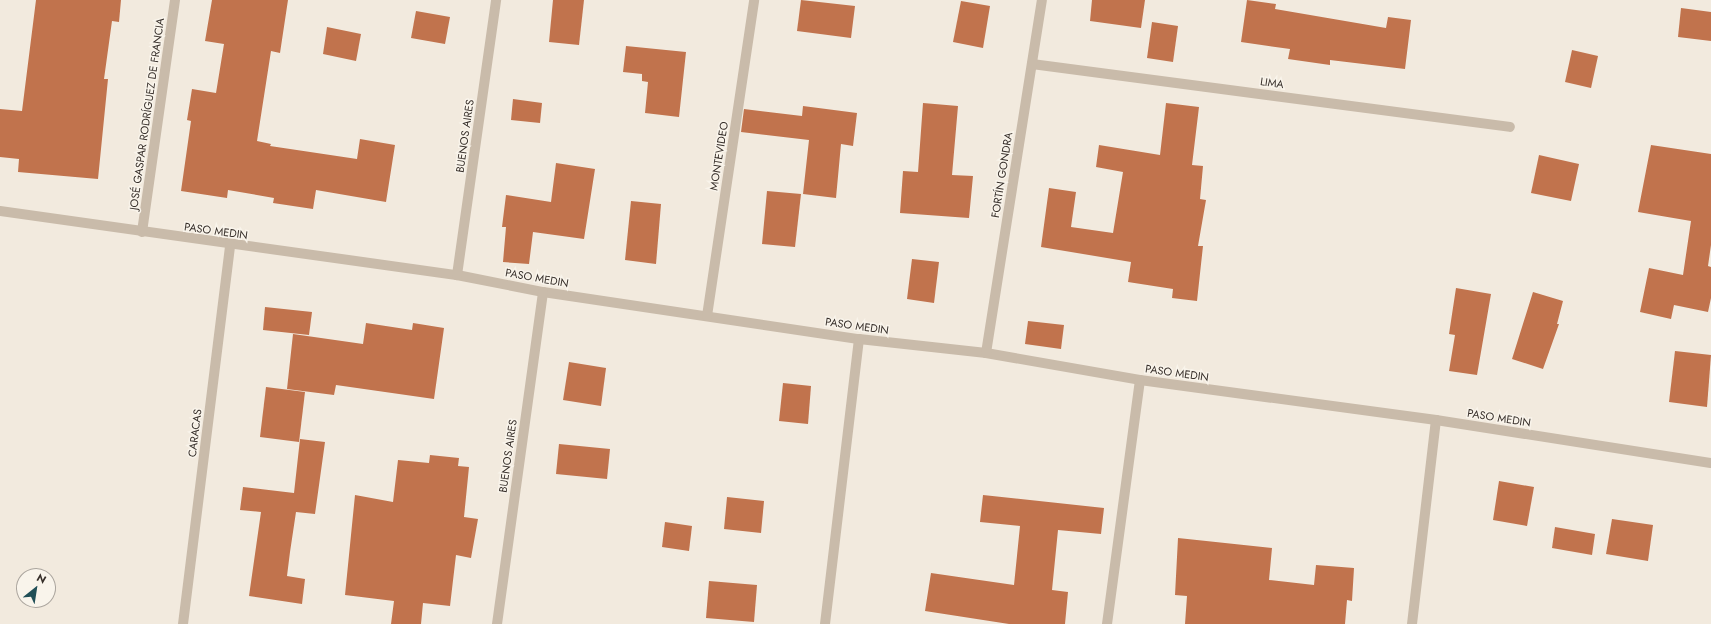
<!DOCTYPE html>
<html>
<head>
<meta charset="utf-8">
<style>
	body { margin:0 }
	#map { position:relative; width:1711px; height:624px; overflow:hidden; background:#f2eade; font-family:Jost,sans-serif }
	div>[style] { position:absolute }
	.building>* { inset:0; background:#c1734d }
	.minor>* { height:10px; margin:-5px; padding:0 5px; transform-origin:5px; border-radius:5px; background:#c9bbaa }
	span { translate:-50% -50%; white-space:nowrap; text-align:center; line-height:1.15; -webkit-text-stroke:3px #f9f4eb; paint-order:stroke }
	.street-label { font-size:11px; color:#372f2a }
	.north { position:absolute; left:16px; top:568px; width:40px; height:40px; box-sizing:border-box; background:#f9f4eb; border:1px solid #aba59e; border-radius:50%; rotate:30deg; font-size:11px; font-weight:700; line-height:16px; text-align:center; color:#372f2a }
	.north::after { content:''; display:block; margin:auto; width:14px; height:18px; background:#214f57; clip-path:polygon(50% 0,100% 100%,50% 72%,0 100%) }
</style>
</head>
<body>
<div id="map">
	<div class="building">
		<div style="clip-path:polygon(36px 0,121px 0,119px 22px,112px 21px,104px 79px,108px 79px,98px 179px,18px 172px,19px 159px,0 157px,0 109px,22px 111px)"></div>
		<div style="clip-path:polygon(212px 0,288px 0,280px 53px,271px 51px,257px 141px,271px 144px,270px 146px,357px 159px,360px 139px,395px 145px,386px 202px,316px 190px,313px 209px,273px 203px,274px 198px,228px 190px,227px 198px,181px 191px,191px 121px,187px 120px,192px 89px,216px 93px,224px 44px,205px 41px)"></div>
		<div style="clip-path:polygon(553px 0,584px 0,579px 45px,549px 42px)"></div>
		<div style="clip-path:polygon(801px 0,855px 6px,851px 38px,797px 31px)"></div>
		<div style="clip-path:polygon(1092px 0,1145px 0,1141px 28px,1090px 21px)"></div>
		<div style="clip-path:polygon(1247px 0,1276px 4px,1275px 9px,1386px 28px,1388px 17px,1411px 20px,1405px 69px,1330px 60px,1330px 65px,1288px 59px,1290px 49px,1241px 42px)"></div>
		<div style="clip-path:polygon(961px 1px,990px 6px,983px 48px,953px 42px)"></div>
		<div style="clip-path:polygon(1681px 8px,1711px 12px,1711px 41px,1678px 37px)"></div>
		<div style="clip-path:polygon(416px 11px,450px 17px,445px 44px,411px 38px)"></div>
		<div style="clip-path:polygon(1152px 22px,1178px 26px,1173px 62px,1147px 58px)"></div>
		<div style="clip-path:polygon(327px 27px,361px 34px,356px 61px,323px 54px)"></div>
		<div style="clip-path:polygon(626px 46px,686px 52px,679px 117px,645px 113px,648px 82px,642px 81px,642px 74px,623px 72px)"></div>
		<div style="clip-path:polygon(1572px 50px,1598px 56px,1591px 88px,1565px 82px)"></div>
		<div style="clip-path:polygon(513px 99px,542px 103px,540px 123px,511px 120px)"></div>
		<div style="clip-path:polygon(923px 103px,958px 106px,952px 175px,973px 176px,969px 218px,900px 213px,903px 171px,918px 172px)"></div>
		<div style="clip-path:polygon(1166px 103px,1199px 107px,1192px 165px,1203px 166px,1200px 199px,1206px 200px,1198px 246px,1203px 246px,1197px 301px,1172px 298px,1173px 289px,1128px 282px,1131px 262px,1041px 247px,1049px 188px,1076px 192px,1071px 227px,1113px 233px,1123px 172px,1096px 167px,1099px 145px,1160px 155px)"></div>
		<div style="clip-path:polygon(803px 106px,857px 113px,853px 146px,841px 144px,836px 198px,803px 194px,809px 140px,741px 132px,744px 109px,802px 116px)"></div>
		<div style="clip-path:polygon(1651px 145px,1711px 154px,1711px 245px,1708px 266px,1711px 267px,1711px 298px,1708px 312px,1674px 305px,1671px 319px,1640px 312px,1649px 268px,1683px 275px,1691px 221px,1638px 212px)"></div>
		<div style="clip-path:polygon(1539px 155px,1579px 164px,1571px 201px,1531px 193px)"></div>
		<div style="clip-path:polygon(556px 163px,595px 169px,584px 239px,533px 232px,529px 264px,503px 262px,506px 227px,502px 227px,506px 195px,551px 202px)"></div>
		<div style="clip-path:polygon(767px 191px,801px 194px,795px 247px,762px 244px)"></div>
		<div style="clip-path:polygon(631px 201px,661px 204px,656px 264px,625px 260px)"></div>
		<div style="clip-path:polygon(912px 259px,939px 262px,934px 303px,907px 299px)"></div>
		<div style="clip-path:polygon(1456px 288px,1491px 294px,1477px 375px,1449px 371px,1455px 335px,1449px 334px)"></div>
		<div style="clip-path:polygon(1533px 292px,1563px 301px,1557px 324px,1559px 324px,1543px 369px,1512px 359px)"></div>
		<div style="clip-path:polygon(265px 307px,312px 312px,309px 335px,263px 330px)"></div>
		<div style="clip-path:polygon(1028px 321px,1064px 325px,1061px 349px,1025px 344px)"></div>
		<div style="clip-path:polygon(366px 323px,412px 330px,413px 323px,444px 328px,434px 399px,336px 385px,334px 395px,287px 389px,293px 334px,363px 344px)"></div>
		<div style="clip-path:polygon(1675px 351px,1711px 355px,1707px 407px,1669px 402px)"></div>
		<div style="clip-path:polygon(569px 362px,606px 368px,601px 406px,563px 400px)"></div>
		<div style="clip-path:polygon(783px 383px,811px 386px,808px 424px,779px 421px)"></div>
		<div style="clip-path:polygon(266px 387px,305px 392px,299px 442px,260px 437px)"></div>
		<div style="clip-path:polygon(300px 439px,325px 442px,315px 514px,296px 512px,290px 552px,287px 576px,305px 579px,302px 604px,249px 596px,261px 512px,240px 510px,243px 487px,294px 493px)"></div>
		<div style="clip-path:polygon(559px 444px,610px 449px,607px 479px,556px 474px)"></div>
		<div style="clip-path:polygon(430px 455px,459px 458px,458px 466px,469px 467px,464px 517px,478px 519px,471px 558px,456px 555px,450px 606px,423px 603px,421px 624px,391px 624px,394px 601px,345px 595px,355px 495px,393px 502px,398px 460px,429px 463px)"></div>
		<div style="clip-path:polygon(1499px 481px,1534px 487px,1527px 526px,1493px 520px)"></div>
		<div style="clip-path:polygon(983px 495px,1104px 508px,1101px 534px,1058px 530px,1052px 590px,1068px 592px,1065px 624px,1009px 624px,925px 611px,931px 573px,1014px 585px,1020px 526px,980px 522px)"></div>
		<div style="clip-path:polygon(727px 497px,764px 501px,761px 533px,724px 529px)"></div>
		<div style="clip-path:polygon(1612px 519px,1653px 525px,1648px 561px,1606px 554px)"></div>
		<div style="clip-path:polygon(665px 522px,692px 526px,689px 551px,662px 547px)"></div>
		<div style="clip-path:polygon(1555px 527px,1595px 534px,1592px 555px,1552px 548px)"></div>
		<div style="clip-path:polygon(1178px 538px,1272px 548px,1269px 580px,1314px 585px,1316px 565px,1354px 568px,1352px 601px,1347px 600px,1345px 624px,1185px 624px,1187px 596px,1175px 595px)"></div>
		<div style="clip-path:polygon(709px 581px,757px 585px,754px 622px,706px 618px)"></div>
	</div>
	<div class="minor">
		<div style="left:1032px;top:64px;width:482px;rotate:7.5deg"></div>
		<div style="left:0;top:211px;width:461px;rotate:8deg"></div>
		<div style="left:457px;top:275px;width:88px;rotate:11.2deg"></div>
		<div style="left:543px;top:292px;width:319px;rotate:8.5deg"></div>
		<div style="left:859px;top:339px;width:128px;rotate:6.3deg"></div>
		<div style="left:986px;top:353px;width:156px;rotate:9.9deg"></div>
		<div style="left:1140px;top:380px;width:299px;rotate:7.7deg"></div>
		<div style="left:1436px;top:420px;width:278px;rotate:8.9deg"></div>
		<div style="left:142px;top:232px;width:234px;rotate:-81.9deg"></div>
		<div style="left:457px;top:275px;width:278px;rotate:-81.9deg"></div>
		<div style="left:707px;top:316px;width:319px;rotate:-81.5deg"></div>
		<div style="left:986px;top:353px;width:357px;rotate:-81deg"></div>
		<div style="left:183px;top:624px;width:382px;rotate:-82.9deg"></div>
		<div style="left:497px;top:624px;width:335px;rotate:-82.1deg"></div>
		<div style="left:825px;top:624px;width:287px;rotate:-83.2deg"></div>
		<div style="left:1107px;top:624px;width:246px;rotate:-82.3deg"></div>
		<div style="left:1412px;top:624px;width:205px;rotate:-83.3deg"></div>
	</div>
	<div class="street-label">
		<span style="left:1272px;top:83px;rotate:8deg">LIMA</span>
		<span style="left:147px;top:114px;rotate:-82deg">JOSÉ GASPAR RODRÍGUEZ DE FRANCIA</span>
		<span style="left:465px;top:136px;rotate:-82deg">BUENOS AIRES</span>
		<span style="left:719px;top:156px;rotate:-81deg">MONTEVIDEO</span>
		<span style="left:1002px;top:175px;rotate:-81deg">FORTÍN GONDRA</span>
		<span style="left:216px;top:231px;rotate:8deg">PASO MEDIN</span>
		<span style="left:537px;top:278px;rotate:10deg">PASO MEDIN</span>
		<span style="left:857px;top:326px;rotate:8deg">PASO MEDIN</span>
		<span style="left:1177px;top:373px;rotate:8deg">PASO MEDIN</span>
		<span style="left:1499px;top:418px;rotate:9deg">PASO MEDIN</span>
		<span style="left:195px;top:433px;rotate:-83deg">CARACAS</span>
		<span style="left:508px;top:456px;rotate:-82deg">BUENOS AIRES</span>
	</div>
	<div class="north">N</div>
</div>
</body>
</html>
